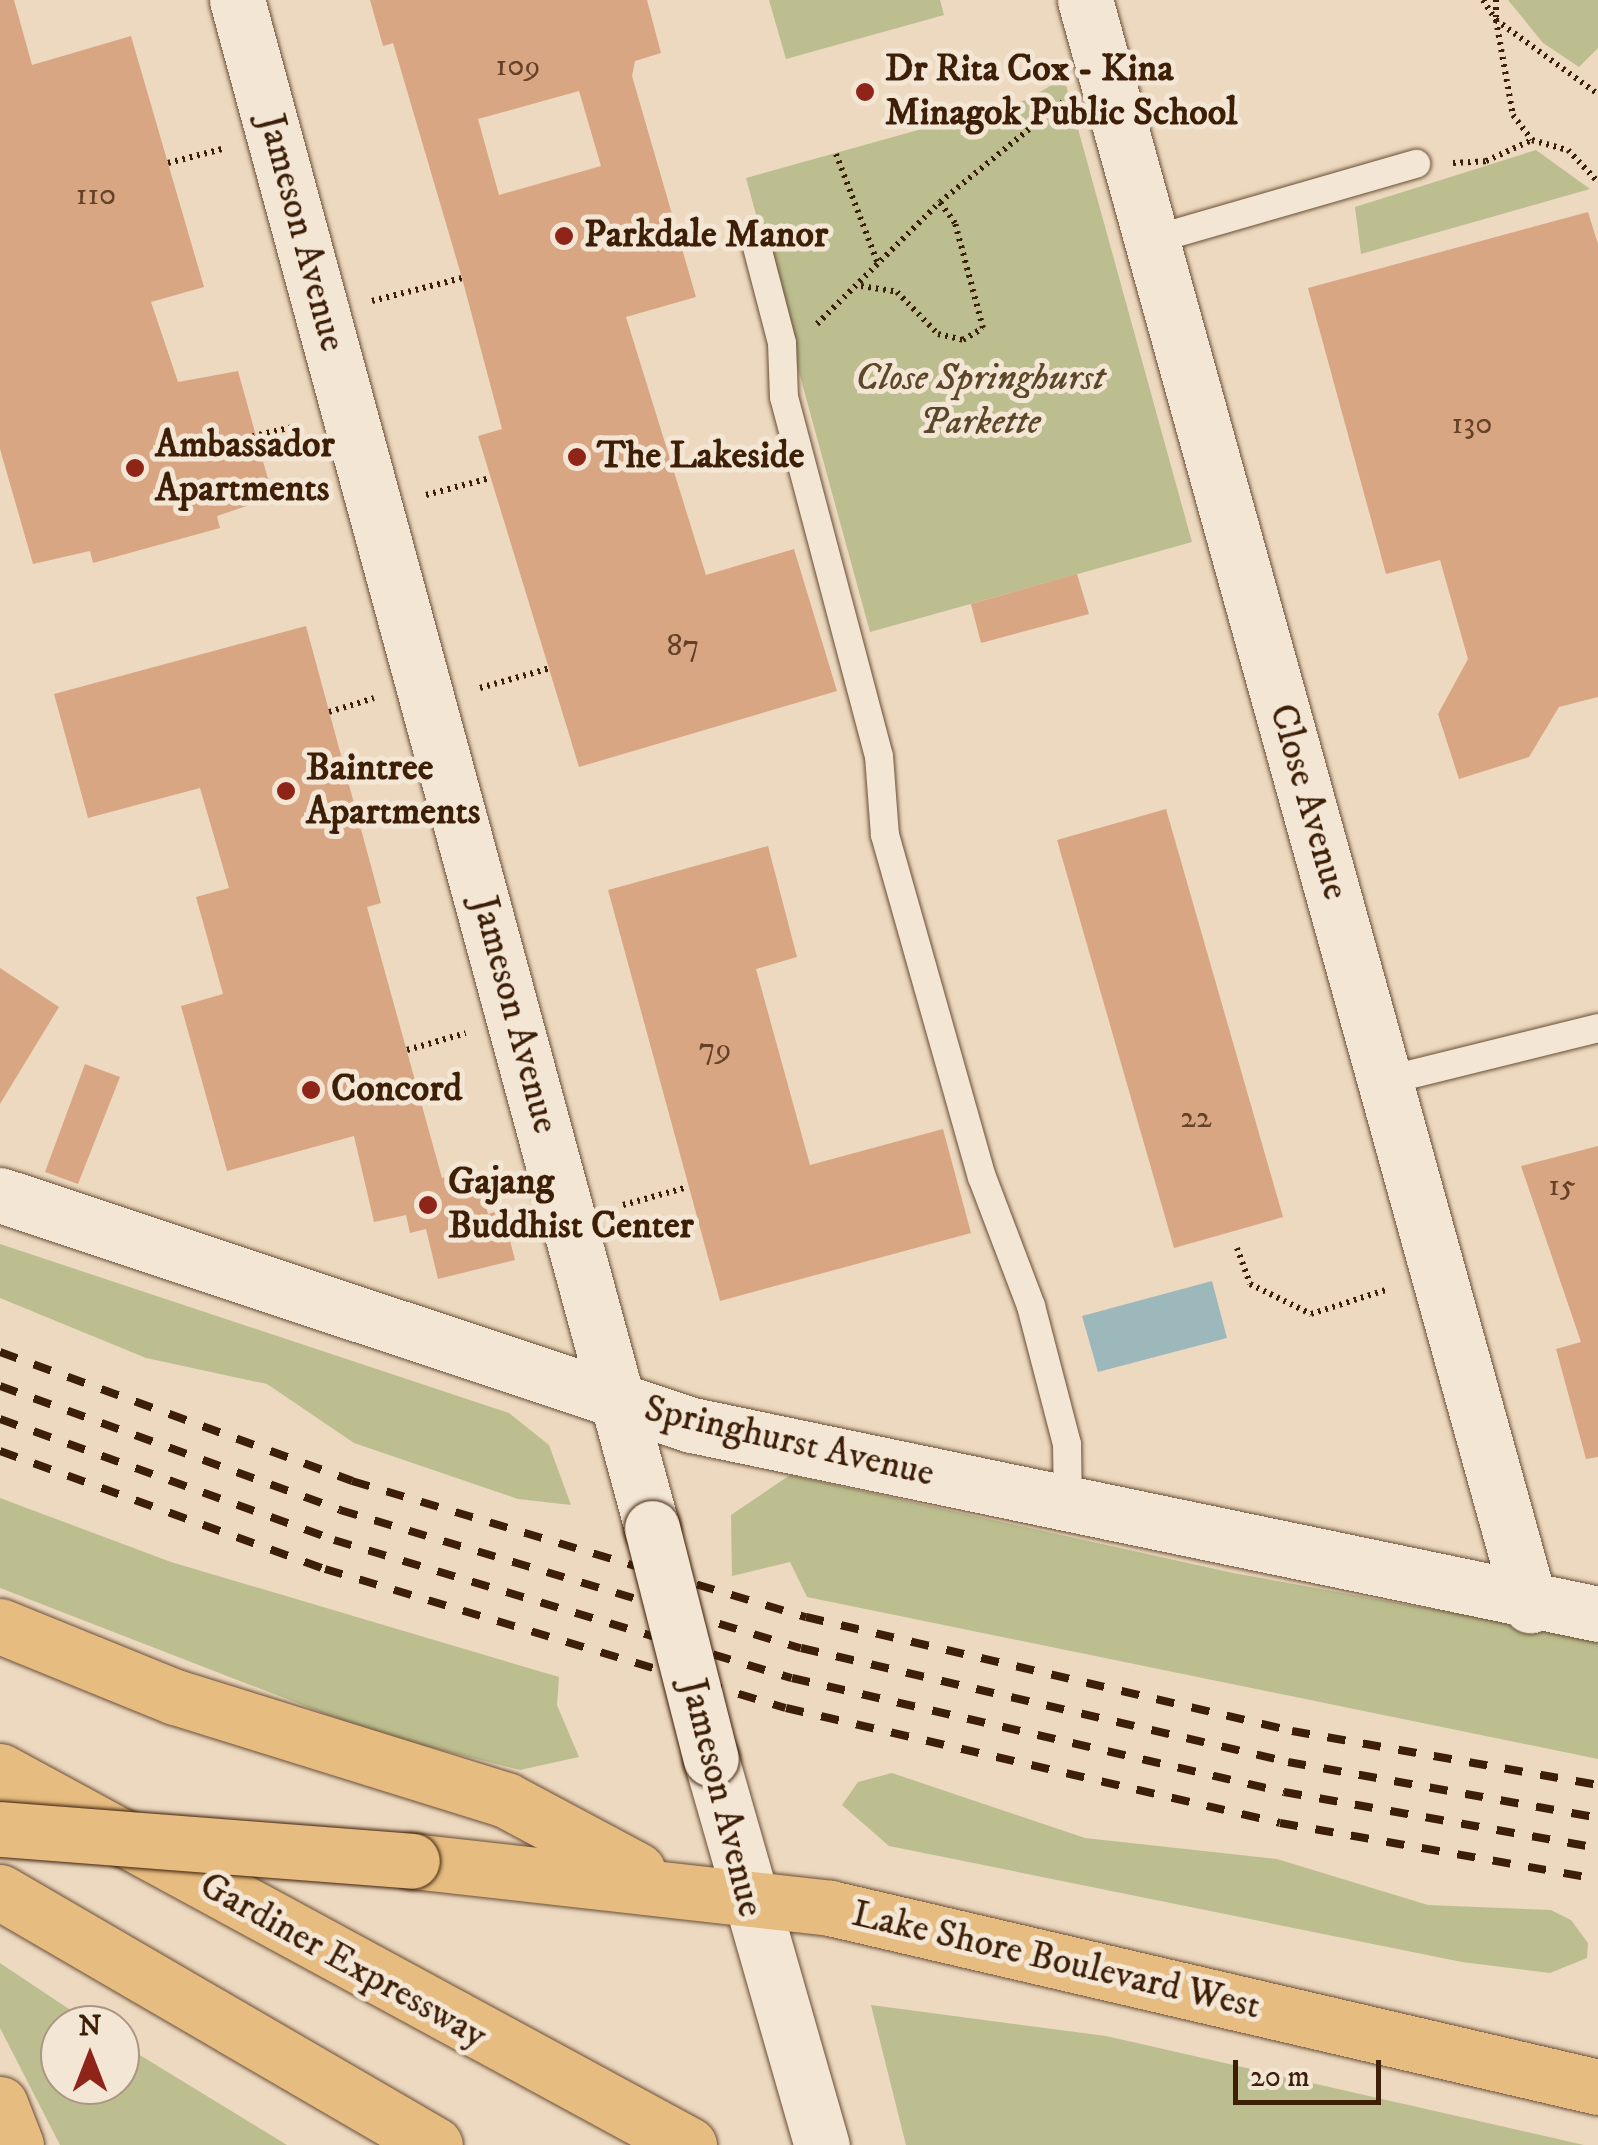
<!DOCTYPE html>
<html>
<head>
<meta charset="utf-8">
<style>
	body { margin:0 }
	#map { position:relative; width:1598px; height:2145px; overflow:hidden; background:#edd9bf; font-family:"IM FELL DW Pica",serif }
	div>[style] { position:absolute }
	.green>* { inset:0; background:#bcbe8f }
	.water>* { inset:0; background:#9db8bb }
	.building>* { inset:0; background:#d9a684 }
	.path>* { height:6px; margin-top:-3px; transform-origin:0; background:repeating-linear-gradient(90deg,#3d1f08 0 2.5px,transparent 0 7.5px) }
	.roads { filter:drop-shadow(0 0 2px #694e36) drop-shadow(0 0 2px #694e36) }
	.lane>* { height:28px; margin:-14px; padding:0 14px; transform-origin:14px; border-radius:14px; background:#f3e6d5 }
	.street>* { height:55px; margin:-27.5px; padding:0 27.5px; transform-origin:27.5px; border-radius:27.5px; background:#f3e6d5 }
	.secondary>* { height:55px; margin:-27.5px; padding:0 27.5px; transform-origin:27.5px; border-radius:27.5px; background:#f3e6d5 }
	.highway>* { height:55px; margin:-27.5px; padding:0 27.5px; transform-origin:27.5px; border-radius:27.5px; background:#e6bc80 }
	.rail>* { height:8px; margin-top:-4px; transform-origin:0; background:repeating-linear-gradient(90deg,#3d1f08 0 18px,transparent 0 36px) }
	.bridges { filter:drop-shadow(0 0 2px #3d1f08) drop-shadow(0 0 2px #3d1f08) }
	.secondary-bridge>* { height:55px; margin:-27.5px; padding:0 27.5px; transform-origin:27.5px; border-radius:27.5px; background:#f3e6d5 }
	.highway-bridge>* { height:55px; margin:-27.5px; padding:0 27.5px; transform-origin:27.5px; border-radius:27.5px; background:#e6bc80 }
	.dots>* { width:28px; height:28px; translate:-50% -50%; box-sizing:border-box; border:5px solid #f3e6d5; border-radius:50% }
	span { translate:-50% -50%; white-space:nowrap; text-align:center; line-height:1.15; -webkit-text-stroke:10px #f3e6d5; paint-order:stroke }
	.number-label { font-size:32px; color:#644127 }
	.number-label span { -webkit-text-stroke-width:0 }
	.poi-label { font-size:38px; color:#3d1f08; font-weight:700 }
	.left { translate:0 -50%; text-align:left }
	.street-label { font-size:38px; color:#3d1f08 }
	.park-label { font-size:38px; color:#5d472a; font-style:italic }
	.north { position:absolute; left:40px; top:2005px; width:100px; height:100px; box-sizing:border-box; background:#f3e6d5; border:2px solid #aa9683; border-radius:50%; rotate:0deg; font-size:28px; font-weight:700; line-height:40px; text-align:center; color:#3d1f08 }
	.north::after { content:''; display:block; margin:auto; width:35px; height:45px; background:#8f2418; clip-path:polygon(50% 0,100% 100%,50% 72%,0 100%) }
	.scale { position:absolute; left:1233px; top:2060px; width:148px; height:45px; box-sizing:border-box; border:5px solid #3d1f08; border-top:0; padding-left:12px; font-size:30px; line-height:35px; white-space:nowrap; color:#3d1f08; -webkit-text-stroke:8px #f3e6d5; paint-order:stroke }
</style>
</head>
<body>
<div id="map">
	<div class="green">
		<div style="clip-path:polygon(769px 0,940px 0,944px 15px,786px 59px)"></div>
		<div style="clip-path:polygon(1508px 0,1598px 0,1598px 48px,1579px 67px,1543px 43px)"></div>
		<div style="clip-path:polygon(1064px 78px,1192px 542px,870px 632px,746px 178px,1026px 100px)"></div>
		<div style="clip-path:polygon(1536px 150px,1590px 189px,1361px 254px,1355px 207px)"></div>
		<div style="clip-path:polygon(0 1244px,509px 1413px,549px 1445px,571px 1505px,518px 1499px,354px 1443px,267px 1384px,146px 1358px,0 1298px)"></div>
		<div style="clip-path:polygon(790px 1475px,1233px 1573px,1598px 1639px,1598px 1759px,807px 1597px,790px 1562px,732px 1576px,731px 1515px)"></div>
		<div style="clip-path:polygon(0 1498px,171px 1562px,559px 1677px,557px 1705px,579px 1757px,520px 1770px,377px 1734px,0 1588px)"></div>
		<div style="clip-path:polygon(892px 1773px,1085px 1838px,1277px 1859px,1428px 1905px,1551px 1910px,1571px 1920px,1588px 1943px,1587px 1958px,1550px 1973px,1462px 1962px,889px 1846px,842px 1805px,858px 1782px)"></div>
		<div style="clip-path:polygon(0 1963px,93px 2025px,60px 2025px,60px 2085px,120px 2085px,120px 2043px,287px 2145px,60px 2145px,0 2028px)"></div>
		<div style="clip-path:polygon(871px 2005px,1106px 2036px,1584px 2145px,906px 2145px)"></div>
	</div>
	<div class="water">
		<div style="clip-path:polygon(1212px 1281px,1227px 1338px,1098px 1372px,1082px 1316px)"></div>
	</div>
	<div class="building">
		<div style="clip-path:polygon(0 0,14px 0,32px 65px,131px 36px,204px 287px,151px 302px,178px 382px,238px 371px,273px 497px,217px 516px,220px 528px,93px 563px,90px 551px,33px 564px,0 449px)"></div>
		<div style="clip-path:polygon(evenodd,370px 0,647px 0,661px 53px,635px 61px,632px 76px,696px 297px,626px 317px,706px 575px,794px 549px,837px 691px,579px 767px,478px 436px,502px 429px,462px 278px,393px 43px,383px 46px,370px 0,579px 91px,601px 166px,499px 195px,478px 119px,579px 91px)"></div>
		<div style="clip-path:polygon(1588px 212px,1598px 244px,1598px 697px,1559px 707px,1529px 757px,1459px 779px,1438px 714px,1468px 659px,1440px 560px,1386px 574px,1308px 288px)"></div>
		<div style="clip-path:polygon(1077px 574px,1089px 614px,981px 643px,971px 604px)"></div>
		<div style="clip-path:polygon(306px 626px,381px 903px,367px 907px,442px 1178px,477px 1169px,488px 1214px,502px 1210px,515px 1260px,438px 1279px,426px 1229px,410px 1233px,406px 1215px,374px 1222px,354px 1136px,227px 1171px,181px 1006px,223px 994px,196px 897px,229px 888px,200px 788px,88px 818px,54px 694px)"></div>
		<div style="clip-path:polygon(1166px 809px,1283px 1217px,1174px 1248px,1057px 840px)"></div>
		<div style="clip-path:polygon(768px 846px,797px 957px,756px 969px,810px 1165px,943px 1129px,971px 1233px,720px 1301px,608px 890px)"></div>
		<div style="clip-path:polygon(0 968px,59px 1007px,0 1104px)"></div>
		<div style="clip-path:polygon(85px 1064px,120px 1077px,78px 1184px,45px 1172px)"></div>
		<div style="clip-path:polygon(1598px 1146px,1598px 1457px,1586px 1459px,1556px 1349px,1581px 1342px,1521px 1166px)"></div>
	</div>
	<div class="path">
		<div style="left:1483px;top:0;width:24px;rotate:57deg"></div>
		<div style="left:1496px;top:20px;width:97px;rotate:79.9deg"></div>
		<div style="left:1513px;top:115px;width:31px;rotate:53deg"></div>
		<div style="left:1532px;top:140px;width:37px;rotate:16deg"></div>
		<div style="left:1568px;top:150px;width:44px;rotate:46.8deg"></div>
		<div style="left:1496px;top:0;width:20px;rotate:90deg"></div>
		<div style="left:1496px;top:20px;width:126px;rotate:36deg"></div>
		<div style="left:836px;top:154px;width:118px;rotate:69.1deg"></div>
		<div style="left:168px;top:163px;width:56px;rotate:-14.5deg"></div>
		<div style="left:1453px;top:163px;width:33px;rotate:-3deg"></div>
		<div style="left:1486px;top:161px;width:51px;rotate:-24.5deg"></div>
		<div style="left:861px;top:286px;width:36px;rotate:9deg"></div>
		<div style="left:897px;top:292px;width:59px;rotate:45.7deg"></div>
		<div style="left:938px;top:334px;width:26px;rotate:13deg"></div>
		<div style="left:963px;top:340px;width:23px;rotate:-31deg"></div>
		<div style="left:983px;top:328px;width:109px;rotate:-104.9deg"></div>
		<div style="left:955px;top:223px;width:26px;rotate:-126deg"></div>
		<div style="left:372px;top:301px;width:93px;rotate:-14.3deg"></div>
		<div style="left:817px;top:324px;width:173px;rotate:-44.8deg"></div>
		<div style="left:940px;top:202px;width:158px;rotate:-39.3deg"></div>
		<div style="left:245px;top:438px;width:53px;rotate:-13deg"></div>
		<div style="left:426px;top:495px;width:66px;rotate:-14.9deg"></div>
		<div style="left:480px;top:688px;width:73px;rotate:-15.9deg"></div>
		<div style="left:329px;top:712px;width:47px;rotate:-17.3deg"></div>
		<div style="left:407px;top:1050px;width:61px;rotate:-16.1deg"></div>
		<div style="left:623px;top:1205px;width:67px;rotate:-15.5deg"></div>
		<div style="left:1237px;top:1248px;width:38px;rotate:70deg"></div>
		<div style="left:1250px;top:1284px;width:68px;rotate:26.2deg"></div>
		<div style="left:1311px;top:1314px;width:82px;rotate:-17.8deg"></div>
	</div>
	<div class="roads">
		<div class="lane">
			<div style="left:1152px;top:240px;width:275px;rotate:-16.1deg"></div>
			<div style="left:757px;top:247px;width:99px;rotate:75.4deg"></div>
			<div style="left:782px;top:343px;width:54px;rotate:87.9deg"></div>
			<div style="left:784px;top:397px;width:371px;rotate:75.2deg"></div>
			<div style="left:879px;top:756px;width:79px;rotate:85.7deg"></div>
			<div style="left:885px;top:835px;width:355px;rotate:74.2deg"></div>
			<div style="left:982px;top:1177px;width:138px;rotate:69.2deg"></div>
			<div style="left:1031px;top:1306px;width:143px;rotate:75.4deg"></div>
			<div style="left:1067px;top:1444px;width:64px;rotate:89.1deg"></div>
			<div style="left:1384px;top:1081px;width:220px;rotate:-13.9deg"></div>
		</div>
		<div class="street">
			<div style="left:1085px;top:0;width:1666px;rotate:74.5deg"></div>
			<div style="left:0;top:1195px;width:729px;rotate:18.39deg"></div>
			<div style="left:692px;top:1425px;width:926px;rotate:11.78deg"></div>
		</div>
		<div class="secondary">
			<div style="left:237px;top:0;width:1583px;rotate:74.81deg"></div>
			<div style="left:711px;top:1759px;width:402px;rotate:74deg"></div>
		</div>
		<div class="highway">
			<div style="left:0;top:1626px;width:189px;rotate:22.1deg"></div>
			<div style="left:175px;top:1697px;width:347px;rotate:17.3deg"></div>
			<div style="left:506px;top:1800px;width:149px;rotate:28.1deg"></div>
			<div style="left:0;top:1771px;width:784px;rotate:28.49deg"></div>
			<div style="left:412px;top:1861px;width:421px;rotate:6.4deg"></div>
			<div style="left:830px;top:1908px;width:789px;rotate:13.12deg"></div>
			<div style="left:0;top:1892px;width:503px;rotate:30.18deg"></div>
			<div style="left:0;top:2104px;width:44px;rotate:68.7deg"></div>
		</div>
	</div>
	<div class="rail">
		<div style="left:0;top:1352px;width:375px;rotate:20.1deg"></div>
		<div style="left:352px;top:1481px;width:474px;rotate:16.7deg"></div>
		<div style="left:806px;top:1617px;width:499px;rotate:13.2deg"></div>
		<div style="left:1292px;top:1731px;width:311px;rotate:10deg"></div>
		<div style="left:0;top:1386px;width:362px;rotate:20deg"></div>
		<div style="left:340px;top:1510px;width:481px;rotate:16.7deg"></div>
		<div style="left:801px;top:1648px;width:500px;rotate:13.17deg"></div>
		<div style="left:1288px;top:1762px;width:315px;rotate:10.2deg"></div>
		<div style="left:0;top:1419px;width:355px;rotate:19.9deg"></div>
		<div style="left:334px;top:1540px;width:478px;rotate:16.8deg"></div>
		<div style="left:792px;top:1678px;width:505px;rotate:13.05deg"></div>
		<div style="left:1284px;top:1792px;width:319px;rotate:10.1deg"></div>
		<div style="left:0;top:1451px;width:346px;rotate:20deg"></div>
		<div style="left:325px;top:1569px;width:481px;rotate:16.8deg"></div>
		<div style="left:786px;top:1708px;width:507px;rotate:13.1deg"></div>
		<div style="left:1280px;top:1823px;width:323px;rotate:10deg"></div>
	</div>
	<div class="bridges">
		<div class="secondary-bridge">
			<div style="left:652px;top:1528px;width:238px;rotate:75.7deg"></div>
		</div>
		<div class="highway-bridge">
			<div style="left:0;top:1829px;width:413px;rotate:4.4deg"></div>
		</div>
	</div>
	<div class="dots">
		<div style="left:865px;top:92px;background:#8f2418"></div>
		<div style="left:564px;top:236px;background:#8f2418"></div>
		<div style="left:577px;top:457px;background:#8f2418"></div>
		<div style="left:135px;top:468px;background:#8f2418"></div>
		<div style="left:286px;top:791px;background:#8f2418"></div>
		<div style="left:311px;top:1090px;background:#8f2418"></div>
		<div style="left:428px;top:1205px;background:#8f2418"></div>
	</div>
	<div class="number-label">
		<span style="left:518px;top:66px">109</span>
		<span style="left:96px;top:195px">110</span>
		<span style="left:1472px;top:424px">130</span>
		<span style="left:683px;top:646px">87</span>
		<span style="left:715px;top:1049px">79</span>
		<span style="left:1196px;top:1118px">22</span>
		<span style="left:1562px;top:1186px">15</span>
	</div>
	<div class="poi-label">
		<span class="left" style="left:885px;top:92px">Dr Rita Cox - Kina<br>Minagok Public School</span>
		<span class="left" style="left:584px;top:236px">Parkdale Manor</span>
		<span class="left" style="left:155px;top:468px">Ambassador<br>Apartments</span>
		<span class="left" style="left:597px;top:457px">The Lakeside</span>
		<span class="left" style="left:306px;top:791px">Baintree<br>Apartments</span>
		<span class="left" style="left:331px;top:1090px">Concord</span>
		<span class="left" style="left:448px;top:1205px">Gajang<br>Buddhist Center</span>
	</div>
	<div class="street-label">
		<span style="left:301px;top:233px;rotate:75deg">Jameson Avenue</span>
		<span style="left:1308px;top:802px;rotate:74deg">Close Avenue</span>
		<span style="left:514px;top:1015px;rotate:75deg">Jameson Avenue</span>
		<span style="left:789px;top:1442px;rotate:13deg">Springhurst Avenue</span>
		<span style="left:721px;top:1798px;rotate:76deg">Jameson Avenue</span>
		<span style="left:343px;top:1961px;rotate:29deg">Gardiner Expressway</span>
		<span style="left:1056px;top:1961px;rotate:13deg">Lake Shore Boulevard West</span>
	</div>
	<div class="park-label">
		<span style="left:980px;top:401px">Close Springhurst<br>Parkette</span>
	</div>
	<div class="north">N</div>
	<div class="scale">20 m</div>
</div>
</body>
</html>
